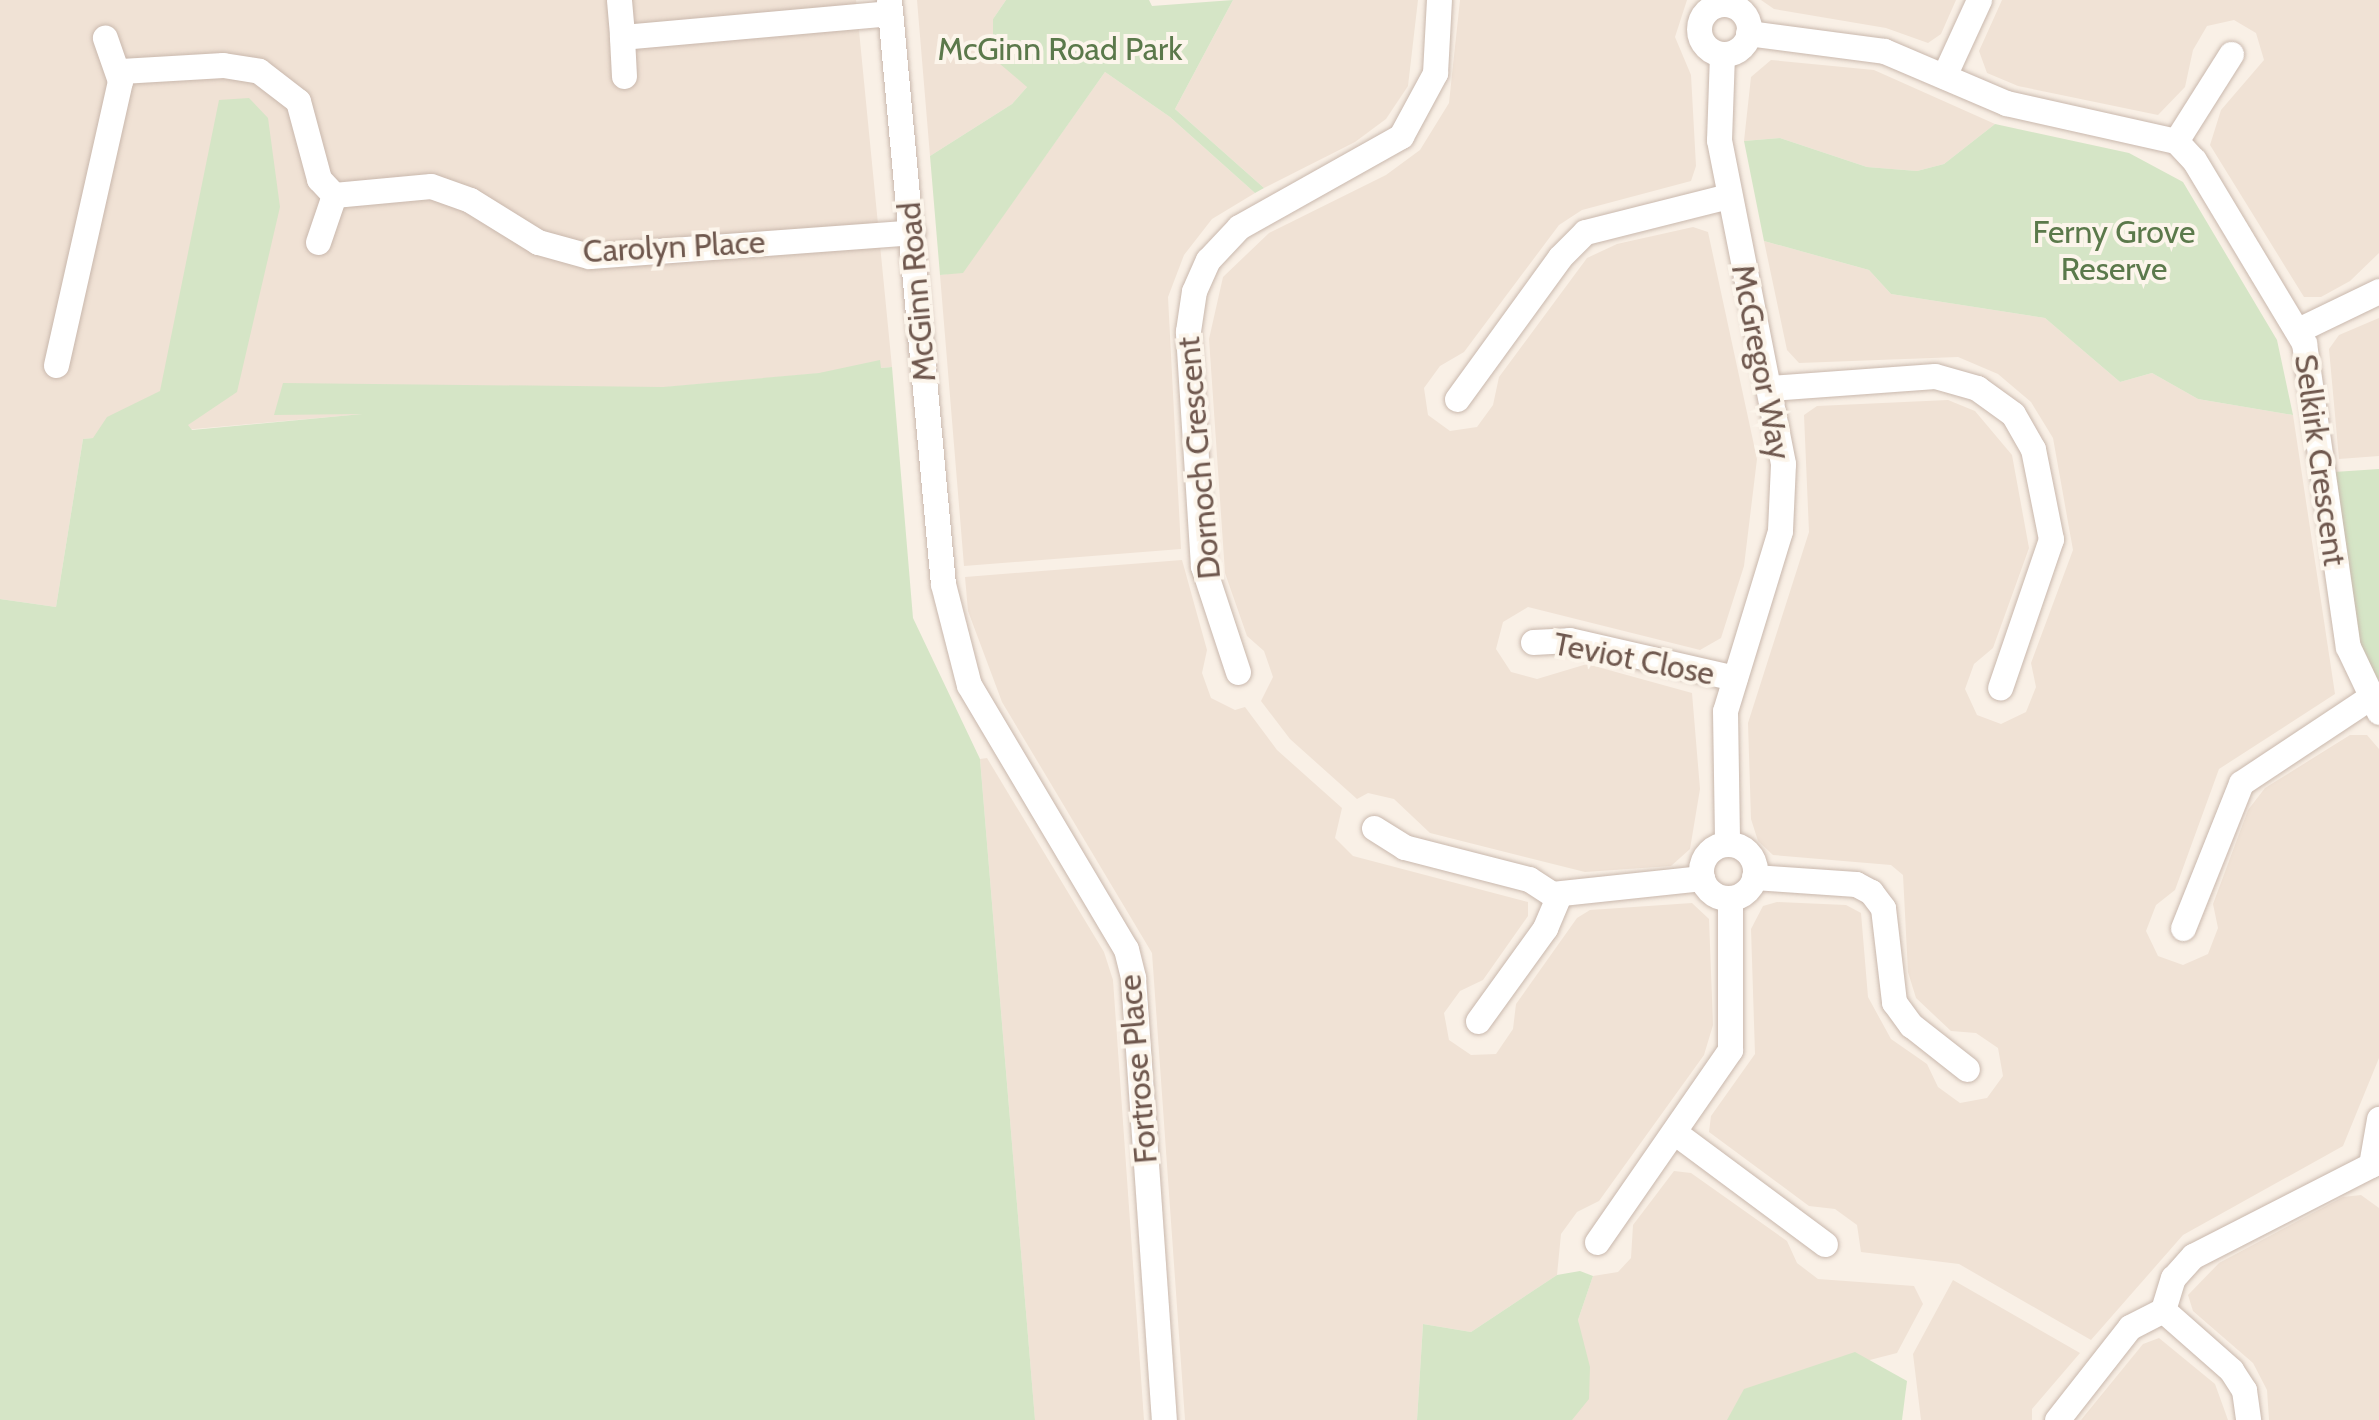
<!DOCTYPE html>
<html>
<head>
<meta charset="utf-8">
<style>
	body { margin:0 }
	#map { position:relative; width:2379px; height:1420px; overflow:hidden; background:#f9f0e6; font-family:Cabin,sans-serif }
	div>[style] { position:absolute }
	.residential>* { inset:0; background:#f0e2d5 }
	.green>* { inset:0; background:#d5e5c6 }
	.roads { filter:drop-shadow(0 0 2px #c9b8ad) drop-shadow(0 0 2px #c9b8ad) }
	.minor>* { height:25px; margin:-12.5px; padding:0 12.5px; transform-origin:12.5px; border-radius:12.5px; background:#fff }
	.minor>.ring { margin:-12.5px; padding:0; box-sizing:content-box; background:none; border:25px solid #fff; border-radius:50% }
	span { translate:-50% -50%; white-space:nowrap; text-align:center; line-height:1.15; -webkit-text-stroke:8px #fcf5eb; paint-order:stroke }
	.park-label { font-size:32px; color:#5b794b }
	.street-label { font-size:32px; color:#6f584e }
</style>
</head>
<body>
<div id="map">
	<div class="residential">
		<div style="clip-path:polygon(0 0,856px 0,892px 367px,83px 439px,56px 607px,0 599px)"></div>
		<div style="clip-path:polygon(917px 0,1006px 0,993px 19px,1027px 87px,1012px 104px,930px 156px)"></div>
		<div style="clip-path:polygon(1233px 0,1418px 0,1408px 86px,1386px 119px,1355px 142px,1264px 188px,1175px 109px)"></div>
		<div style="clip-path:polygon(1460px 0,1687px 0,1675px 37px,1691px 75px,1696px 166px,1691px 181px,1582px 210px,1559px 225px,1464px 352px,1440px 366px,1424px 388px,1428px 415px,1450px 431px,1477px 427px,1493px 405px,1499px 377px,1587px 258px,1617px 244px,1693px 227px,1708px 232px,1757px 459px,1744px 566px,1721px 638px,1700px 650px,1528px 607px,1503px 622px,1496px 649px,1511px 672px,1537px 679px,1587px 664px,1692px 693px,1700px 789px,1690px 849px,1671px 866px,1585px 872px,1430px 833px,1394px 799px,1368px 793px,1357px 799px,1290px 739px,1261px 701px,1273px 677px,1264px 651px,1247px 636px,1225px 573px,1209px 339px,1223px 277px,1269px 233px,1386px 175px,1420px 150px,1449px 103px)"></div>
		<div style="clip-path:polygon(1761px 0,1956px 0,1941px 34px,1928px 43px,1886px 28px,1774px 9px)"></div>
		<div style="clip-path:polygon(2002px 0,2379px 0,2379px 253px,2350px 281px,2321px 297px,2304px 297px,2210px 145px,2221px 110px,2264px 60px,2256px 33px,2234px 20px,2207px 26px,2193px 50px,2185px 87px,2158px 115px,2018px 86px,1987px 73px,1979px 51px)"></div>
		<div style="clip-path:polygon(1771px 60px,1874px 70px,1995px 124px,1944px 164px,1917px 171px,1867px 167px,1780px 138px,1744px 141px,1751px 77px)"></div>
		<div style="clip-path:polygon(1105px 72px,1170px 117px,1255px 193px,1212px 219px,1184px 255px,1168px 297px,1181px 549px,964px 566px,940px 275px,963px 272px)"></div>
		<div style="clip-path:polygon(1764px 241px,1869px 270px,1891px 294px,2045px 318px,2120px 382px,2152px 373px,2198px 399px,2293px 415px,2335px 694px,2219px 769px,2175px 890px,2156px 905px,2146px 931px,2158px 956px,2183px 965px,2208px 954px,2218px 928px,2213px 904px,2248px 810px,2265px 788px,2350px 735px,2367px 735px,2379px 749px,2379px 1058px,2343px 1146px,2183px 1235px,2091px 1340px,1959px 1264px,1861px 1252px,1857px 1225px,1835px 1209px,1809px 1206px,1709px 1132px,1711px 1116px,1755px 1054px,1751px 929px,1763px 906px,1777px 902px,1846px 905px,1861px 913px,1868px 997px,1891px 1039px,1927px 1064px,1938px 1087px,1960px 1103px,1987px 1098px,2003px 1076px,1998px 1048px,1976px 1033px,1951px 1031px,1916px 998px,1908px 972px,1903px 875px,1891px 865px,1773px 855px,1758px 841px,1751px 819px,1748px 723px,1809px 532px,1804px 415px,1817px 406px,1948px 400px,1975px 411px,2012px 455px,2029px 548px,1993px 648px,1974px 664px,1965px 689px,1977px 715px,2001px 724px,2026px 712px,2036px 687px,2031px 663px,2073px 550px,2053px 438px,2031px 402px,1998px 374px,1958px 357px,1799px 363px,1787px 350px)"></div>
		<div style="clip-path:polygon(2379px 318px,2379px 456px,2339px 459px,2329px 349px,2339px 335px)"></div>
		<div style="clip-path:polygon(1182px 560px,1207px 650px,1202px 673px,1211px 698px,1235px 710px,1245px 707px,1277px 750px,1342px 808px,1335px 838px,1353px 856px,1528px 902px,1528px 916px,1483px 980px,1460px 991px,1444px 1013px,1449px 1040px,1471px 1055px,1496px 1054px,1513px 1029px,1516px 1004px,1577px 918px,1590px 910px,1692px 903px,1709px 919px,1713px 1025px,1704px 1055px,1599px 1201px,1577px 1212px,1561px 1234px,1557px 1275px,1471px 1332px,1423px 1324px,1417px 1420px,1185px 1420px,1152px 953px,1002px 702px,968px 611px,965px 577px)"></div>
		<div style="clip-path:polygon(987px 758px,1104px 952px,1113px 980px,1144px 1420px,1035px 1420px,980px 759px)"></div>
		<div style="clip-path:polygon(1674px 1171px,1691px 1173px,1787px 1241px,1797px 1263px,1818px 1279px,1914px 1286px,1923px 1304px,1897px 1353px,1764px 1387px,1752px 1420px,1549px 1420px,1587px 1378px,1578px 1320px,1593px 1276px,1618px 1272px,1631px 1258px,1633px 1225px)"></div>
		<div style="clip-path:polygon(2361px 1195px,2379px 1208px,2379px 1420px,2269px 1420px,2267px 1390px,2253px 1363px,2193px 1311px,2188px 1295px,2219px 1263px,2343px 1197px)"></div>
		<div style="clip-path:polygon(1953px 1280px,2080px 1353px,2032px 1409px,2032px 1420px,1921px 1420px,1913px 1354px)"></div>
		<div style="clip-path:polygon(2159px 1338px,2215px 1384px,2228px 1420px,2081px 1420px,2143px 1344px)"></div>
	</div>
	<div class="green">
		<div style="clip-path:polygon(1006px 0,1149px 0,1152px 6px,1233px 0,1175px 109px,1264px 188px,1255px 193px,1170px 117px,1105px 72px,963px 273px,940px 275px,930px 156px,1012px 104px,1027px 87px,993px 58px,993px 19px)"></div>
		<div style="clip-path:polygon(249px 98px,268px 118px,280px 207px,237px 392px,188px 425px,192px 430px,362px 414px,274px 415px,283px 383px,663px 387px,819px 373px,880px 360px,881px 368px,892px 367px,913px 618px,980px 759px,1035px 1420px,0 1420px,0 599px,56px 607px,83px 439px,93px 438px,107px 417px,160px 391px,219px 100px)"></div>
		<div style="clip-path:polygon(1995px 124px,2129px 153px,2183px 182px,2277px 340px,2293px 415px,2198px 399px,2152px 373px,2120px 382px,2045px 318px,1891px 294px,1869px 270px,1764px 241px,1744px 141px,1780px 138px,1867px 167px,1917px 171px,1944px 164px)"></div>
		<div style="clip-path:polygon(2379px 469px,2379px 688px,2359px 646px,2334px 472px)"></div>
		<div style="clip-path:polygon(1580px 1271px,1593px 1276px,1578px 1320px,1590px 1367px,1589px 1399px,1572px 1420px,1417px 1420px,1423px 1324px,1471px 1332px,1557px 1275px)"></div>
		<div style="clip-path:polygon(1855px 1352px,1907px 1381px,1902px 1420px,1727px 1420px,1744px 1389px)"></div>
	</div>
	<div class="roads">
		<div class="minor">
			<div style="left:619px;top:0;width:37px;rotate:85deg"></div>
			<div style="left:889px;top:0;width:586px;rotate:84.72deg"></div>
			<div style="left:943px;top:584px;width:104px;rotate:75.6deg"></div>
			<div style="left:969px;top:685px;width:307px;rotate:59.3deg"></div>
			<div style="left:1126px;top:949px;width:30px;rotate:76deg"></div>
			<div style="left:1133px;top:978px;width:443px;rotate:86deg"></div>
			<div class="ring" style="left:1699px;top:4px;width:25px;height:25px"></div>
			<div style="left:1748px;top:33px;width:137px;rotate:7.5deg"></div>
			<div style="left:1884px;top:51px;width:133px;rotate:23.1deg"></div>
			<div style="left:2006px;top:103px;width:174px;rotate:12.6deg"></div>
			<div style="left:2176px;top:141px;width:26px;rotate:47deg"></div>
			<div style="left:2194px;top:160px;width:214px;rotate:59deg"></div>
			<div style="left:2304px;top:343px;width:307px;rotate:81.8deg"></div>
			<div style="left:2348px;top:647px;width:72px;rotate:64.5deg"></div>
			<div style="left:1722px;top:54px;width:86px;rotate:92deg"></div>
			<div style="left:1719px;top:140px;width:330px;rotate:78.8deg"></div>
			<div style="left:1783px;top:464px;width:67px;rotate:92.6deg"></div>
			<div style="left:1780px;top:531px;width:188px;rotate:107deg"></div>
			<div style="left:1725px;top:711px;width:133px;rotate:89.1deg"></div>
			<div style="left:121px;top:71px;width:102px;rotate:-3.4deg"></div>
			<div style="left:223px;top:65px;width:36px;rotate:9deg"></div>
			<div style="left:259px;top:71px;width:49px;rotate:37.6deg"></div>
			<div style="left:298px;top:101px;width:81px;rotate:74.9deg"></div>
			<div style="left:319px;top:179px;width:22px;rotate:47deg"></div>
			<div style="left:334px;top:195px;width:97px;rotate:-5.3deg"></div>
			<div style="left:431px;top:186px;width:41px;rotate:19.7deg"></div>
			<div style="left:470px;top:200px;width:80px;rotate:31.7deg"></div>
			<div style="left:538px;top:242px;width:53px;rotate:15.4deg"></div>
			<div style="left:589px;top:256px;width:324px;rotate:-4.2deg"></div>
			<div style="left:624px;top:76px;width:39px;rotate:-93deg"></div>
			<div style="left:622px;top:37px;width:269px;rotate:-5.1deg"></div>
			<div style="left:1944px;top:76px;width:84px;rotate:-65.3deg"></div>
			<div style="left:2176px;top:141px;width:103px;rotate:-57.7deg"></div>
			<div style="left:318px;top:242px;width:50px;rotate:-71.2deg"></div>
			<div style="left:2298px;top:330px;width:90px;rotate:-25.7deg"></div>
			<div style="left:56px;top:365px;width:291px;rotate:-77.3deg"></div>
			<div style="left:120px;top:81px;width:46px;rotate:-109.2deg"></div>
			<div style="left:1770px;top:388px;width:165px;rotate:-4.2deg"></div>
			<div style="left:1935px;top:376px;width:44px;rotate:15.9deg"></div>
			<div style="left:1977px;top:388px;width:44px;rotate:35.8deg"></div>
			<div style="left:2013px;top:414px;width:40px;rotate:60.3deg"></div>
			<div style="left:2033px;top:449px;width:92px;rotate:78.7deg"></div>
			<div style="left:2051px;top:539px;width:157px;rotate:108.9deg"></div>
			<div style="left:1457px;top:399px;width:175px;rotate:-54deg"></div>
			<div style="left:1560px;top:257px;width:35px;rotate:-45deg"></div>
			<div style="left:1585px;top:232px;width:147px;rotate:-14.1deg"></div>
			<div style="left:1533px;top:642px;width:36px;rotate:-3deg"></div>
			<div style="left:1569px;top:640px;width:170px;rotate:12.9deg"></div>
			<div style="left:1238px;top:672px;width:112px;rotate:-108.3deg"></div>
			<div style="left:1203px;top:566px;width:235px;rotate:-93.7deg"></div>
			<div style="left:1188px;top:331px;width:40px;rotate:-81.5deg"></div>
			<div style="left:1194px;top:291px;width:34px;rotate:-66deg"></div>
			<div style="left:1208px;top:260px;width:45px;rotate:-46.8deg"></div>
			<div style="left:1239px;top:227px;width:186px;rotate:-29.3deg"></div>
			<div style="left:1401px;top:136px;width:72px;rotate:-61.6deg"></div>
			<div style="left:1435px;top:73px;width:73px;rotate:-86.9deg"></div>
			<div style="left:1374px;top:828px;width:36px;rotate:32deg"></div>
			<div style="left:1404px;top:847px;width:129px;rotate:14.4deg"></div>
			<div style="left:1529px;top:879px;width:27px;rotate:33deg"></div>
			<div style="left:1552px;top:894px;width:151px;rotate:-6.1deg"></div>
			<div class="ring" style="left:1701px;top:844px;width:29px;height:29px"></div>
			<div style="left:1754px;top:877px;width:102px;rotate:3.9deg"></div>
			<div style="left:1856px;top:884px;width:17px;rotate:28deg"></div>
			<div style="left:1871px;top:892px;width:20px;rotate:53deg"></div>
			<div style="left:1883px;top:908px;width:95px;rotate:83.3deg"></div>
			<div style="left:1894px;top:1002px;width:29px;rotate:54deg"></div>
			<div style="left:1911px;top:1025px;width:71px;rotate:38.2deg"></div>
			<div style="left:2183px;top:928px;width:156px;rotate:-68.2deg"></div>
			<div style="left:2241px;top:783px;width:154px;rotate:-33.6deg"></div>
			<div style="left:1478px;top:1021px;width:115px;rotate:-54.2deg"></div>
			<div style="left:1545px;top:928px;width:36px;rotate:-67deg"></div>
			<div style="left:1674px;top:1132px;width:188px;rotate:36.6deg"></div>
			<div style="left:1597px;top:1242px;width:234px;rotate:-55.3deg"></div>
			<div style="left:1730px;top:1050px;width:152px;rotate:-90deg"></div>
			<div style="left:2163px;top:1310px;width:91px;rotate:41.4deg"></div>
			<div style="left:2231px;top:1370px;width:24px;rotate:57deg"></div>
			<div style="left:2244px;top:1390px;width:30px;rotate:82deg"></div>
			<div style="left:2057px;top:1420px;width:118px;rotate:-51.9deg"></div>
			<div style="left:2130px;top:1327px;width:37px;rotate:-27deg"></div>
			<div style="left:2163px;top:1310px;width:34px;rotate:-73deg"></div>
			<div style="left:2173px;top:1278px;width:30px;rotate:-48deg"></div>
			<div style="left:2193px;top:1256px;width:200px;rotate:-27.1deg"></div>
			<div style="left:2371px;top:1165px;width:47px;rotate:-80.1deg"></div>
		</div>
	</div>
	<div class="park-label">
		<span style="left:1060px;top:49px">McGinn Road Park</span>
		<span style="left:2114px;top:251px">Ferny Grove<br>Reserve</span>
	</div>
	<div class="street-label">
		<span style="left:674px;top:247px;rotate:-3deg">Carolyn Place</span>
		<span style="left:917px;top:292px;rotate:-95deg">McGinn Road</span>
		<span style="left:1761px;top:362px;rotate:79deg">McGregor Way</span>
		<span style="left:1199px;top:458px;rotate:-95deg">Dornoch Crescent</span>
		<span style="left:2320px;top:460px;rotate:82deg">Selkirk Crescent</span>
		<span style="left:1634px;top:659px;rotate:11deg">Teviot Close</span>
		<span style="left:1138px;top:1069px;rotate:-95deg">Fortrose Place</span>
	</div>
</div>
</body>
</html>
